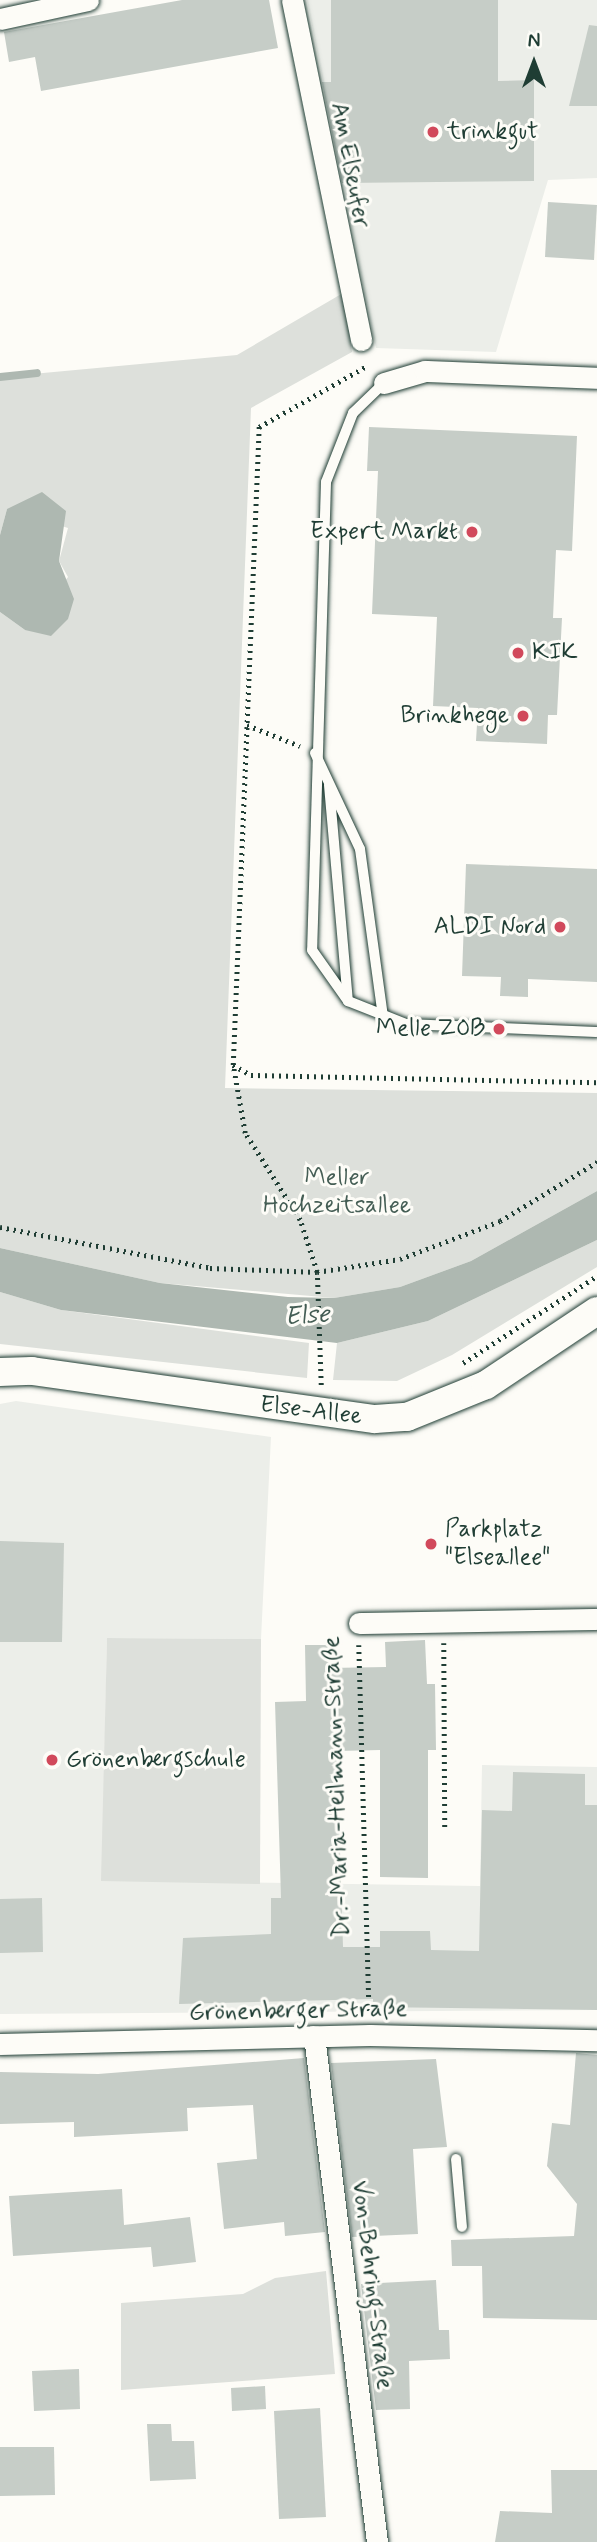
<!DOCTYPE html>
<html>
<head>
<meta charset="utf-8">
<style>
	body { margin:0 }
	#map { position:relative; width:597px; height:2542px; overflow:hidden; background:#fdfcf7; font-family:Mynerve,sans-serif }
	div>[style] { position:absolute }
	.built>* { inset:0; background:#eceee9 }
	.green>* { inset:0; background:#dde0db }
	.water>* { inset:0; background:#aeb8b1 }
	.stream>* { height:8px; margin:-4px; padding:0 4px; transform-origin:4px; border-radius:4px; background:#aeb8b1 }
	.building>* { inset:0; background:#c6cdc7 }
	.path>* { height:4.5px; margin-top:-2.25px; transform-origin:0; background:repeating-linear-gradient(90deg,#1f3d34 0 2px,transparent 0 7px) }
	.roads { filter:drop-shadow(0 0 2px #1f3d34) drop-shadow(0 0 2px #1f3d34) }
	.service>* { height:10px; margin:-5px; padding:0 5px; transform-origin:5px; border-radius:5px; background:#fdfcf7 }
	.minor>* { height:21px; margin:-10.5px; padding:0 10.5px; transform-origin:10.5px; border-radius:10.5px; background:#fdfcf7 }
	.tertiary>* { height:28px; margin:-14px; padding:0 14px; transform-origin:14px; border-radius:14px; background:#fdfcf7 }
	.dots>* { width:19px; height:19px; translate:-50% -50%; box-sizing:border-box; border:4px solid #fdfcf7; border-radius:50% }
	span { translate:-50% -50%; white-space:nowrap; text-align:center; line-height:1.15; -webkit-text-stroke:6px #fdfcf7; paint-order:stroke }
	.poi-label { font-size:24px; color:#1f3d34 }
	.left { translate:0 -50%; text-align:left }
	.right { translate:-100% -50%; text-align:right }
	.street-label { font-size:24px; color:#1f3d34 }
	.park-label { font-size:24px; color:#455e55 }
	.water-label { font-size:26px; color:#435c53; font-style:italic }
	.north { position:absolute; left:499px; top:28px; width:70px; height:70px; -webkit-text-stroke:5px #fdfcf7; paint-order:stroke; rotate:0deg; font-size:19px; font-weight:700; line-height:28px; text-align:center; color:#1f3d34 }
	.north::after { content:''; display:block; margin:auto; width:24px; height:32px; background:#1f3d34; clip-path:polygon(50% 0,100% 100%,50% 72%,0 100%) }
</style>
</head>
<body>
<div id="map">
	<div class="built">
		<div style="clip-path:polygon(307px 0,597px 0,597px 178px,548px 180px,496px 352px,376px 348px)"></div>
		<div style="clip-path:polygon(16px 1401px,271px 1437px,261px 1639px,107px 1638px,102px 1880px,480px 1886px,482px 1765px,597px 1767px,597px 2010px,0 2014px,0 1404px)"></div>
	</div>
	<div class="green">
		<div style="clip-path:polygon(343px 293px,352px 352px,251px 408px,225px 1088px,597px 1093px,597px 1191px,471px 1261px,400px 1287px,334px 1298px,160px 1283px,0 1248px,0 612px,25px 630px,68px 577px,59px 561px,68px 528px,7px 509px,0 535px,0 377px,237px 355px)"></div>
		<div style="clip-path:polygon(597px 1240px,597px 1267px,452px 1355px,397px 1381px,333px 1380px,337px 1343px,428px 1321px)"></div>
		<div style="clip-path:polygon(0 1292px,61px 1310px,309px 1343px,307px 1378px,0 1344px)"></div>
		<div style="clip-path:polygon(107px 1638px,261px 1639px,260px 1884px,101px 1881px)"></div>
		<div style="clip-path:polygon(326px 2271px,335px 2374px,121px 2390px,121px 2303px,243px 2294px,275px 2278px)"></div>
	</div>
	<div class="water">
		<div style="clip-path:polygon(42px 492px,66px 511px,59px 561px,74px 599px,68px 619px,51px 636px,25px 630px,0 612px,0 535px,7px 509px)"></div>
		<div style="clip-path:polygon(597px 1191px,597px 1240px,428px 1321px,337px 1343px,61px 1310px,0 1292px,0 1248px,160px 1283px,288px 1297px,334px 1298px,400px 1287px,471px 1261px)"></div>
	</div>
	<div class="stream">
		<div style="left:0;top:377px;width:37px;rotate:-6deg"></div>
	</div>
	<div class="building">
		<div style="clip-path:polygon(182px 0,269px 0,278px 48px,41px 91px,35px 57px,9px 62px,4px 32px)"></div>
		<div style="clip-path:polygon(331px 0,498px 0,498px 81px,534px 80px,534px 181px,342px 183px,322px 82px,331px 82px)"></div>
		<div style="clip-path:polygon(589px 25px,597px 26px,597px 106px,569px 106px)"></div>
		<div style="clip-path:polygon(548px 202px,597px 205px,594px 260px,545px 257px)"></div>
		<div style="clip-path:polygon(369px 427px,577px 436px,572px 551px,556px 550px,553px 618px,562px 618px,557px 715px,548px 715px,547px 744px,476px 741px,478px 708px,433px 706px,437px 617px,372px 614px,378px 471px,367px 471px)"></div>
		<div style="clip-path:polygon(466px 864px,597px 869px,597px 982px,528px 979px,528px 997px,500px 996px,501px 977px,462px 976px)"></div>
		<div style="clip-path:polygon(0 1541px,64px 1543px,62px 1642px,0 1642px)"></div>
		<div style="clip-path:polygon(425px 1640px,427px 1684px,435px 1684px,436px 1750px,428px 1750px,428px 1878px,380px 1877px,380px 1750px,337px 1751px,343px 1947px,380px 1947px,380px 1931px,430px 1931px,431px 1950px,479px 1951px,482px 1810px,512px 1811px,513px 1772px,585px 1774px,585px 1805px,597px 1805px,597px 2010px,373px 2007px,373px 1999px,179px 2004px,183px 1938px,271px 1934px,271px 1898px,281px 1898px,275px 1702px,306px 1701px,305px 1645px,328px 1645px,329px 1668px,386px 1667px,385px 1642px)"></div>
		<div style="clip-path:polygon(42px 1898px,43px 1952px,0 1953px,0 1899px)"></div>
		<div style="clip-path:polygon(576px 2053px,597px 2055px,597px 2320px,483px 2318px,482px 2266px,452px 2266px,451px 2240px,574px 2236px,577px 2204px,547px 2166px,552px 2123px,570px 2125px)"></div>
		<div style="clip-path:polygon(304px 2058px,325px 2232px,285px 2236px,284px 2222px,224px 2229px,217px 2163px,257px 2159px,253px 2105px,187px 2108px,188px 2131px,74px 2137px,74px 2122px,0 2124px,0 2072px,98px 2074px)"></div>
		<div style="clip-path:polygon(436px 2059px,447px 2147px,413px 2149px,418px 2234px,352px 2237px,331px 2063px)"></div>
		<div style="clip-path:polygon(122px 2189px,124px 2225px,190px 2217px,196px 2262px,153px 2267px,151px 2247px,13px 2256px,9px 2196px)"></div>
		<div style="clip-path:polygon(436px 2280px,439px 2330px,449px 2330px,450px 2359px,409px 2361px,410px 2409px,376px 2410px,361px 2284px)"></div>
		<div style="clip-path:polygon(79px 2369px,80px 2409px,34px 2411px,32px 2371px)"></div>
		<div style="clip-path:polygon(265px 2386px,266px 2409px,232px 2411px,231px 2388px)"></div>
		<div style="clip-path:polygon(320px 2408px,326px 2517px,279px 2519px,274px 2411px)"></div>
		<div style="clip-path:polygon(147px 2424px,171px 2424px,172px 2441px,194px 2441px,196px 2479px,150px 2481px)"></div>
		<div style="clip-path:polygon(0 2447px,54px 2447px,55px 2495px,0 2496px)"></div>
		<div style="clip-path:polygon(551px 2470px,597px 2470px,597px 2542px,495px 2542px,500px 2511px,552px 2513px)"></div>
	</div>
	<div class="path">
		<div style="left:247px;top:725px;width:57px;rotate:21.6deg"></div>
		<div style="left:233px;top:1065px;width:21px;rotate:29deg"></div>
		<div style="left:251px;top:1075px;width:346px;rotate:1.2deg"></div>
		<div style="left:0;top:1227px;width:214px;rotate:11deg"></div>
		<div style="left:210px;top:1268px;width:107px;rotate:2.1deg"></div>
		<div style="left:317px;top:1272px;width:84px;rotate:-8.9deg"></div>
		<div style="left:400px;top:1259px;width:107px;rotate:-20.8deg"></div>
		<div style="left:500px;top:1221px;width:114px;rotate:-31.3deg"></div>
		<div style="left:463px;top:1363px;width:160px;rotate:-33deg"></div>
		<div style="left:321px;top:1385px;width:113px;rotate:-92deg"></div>
		<div style="left:317px;top:1272px;width:55px;rotate:-108.1deg"></div>
		<div style="left:300px;top:1220px;width:103px;rotate:-122.3deg"></div>
		<div style="left:245px;top:1133px;width:69px;rotate:-100deg"></div>
		<div style="left:233px;top:1065px;width:639px;rotate:-87.67deg"></div>
		<div style="left:259px;top:427px;width:122px;rotate:-29.5deg"></div>
		<div style="left:444px;top:1643px;width:188px;rotate:89.7deg"></div>
		<div style="left:359px;top:1645px;width:366px;rotate:88.4deg"></div>
	</div>
	<div class="roads">
		<div class="service">
			<div style="left:384px;top:383px;width:43px;rotate:135.9deg"></div>
			<div style="left:353px;top:413px;width:74px;rotate:111.4deg"></div>
			<div style="left:326px;top:482px;width:468px;rotate:91.7deg"></div>
			<div style="left:312px;top:950px;width:62px;rotate:54.8deg"></div>
			<div style="left:348px;top:1001px;width:62px;rotate:21.6deg"></div>
			<div style="left:406px;top:1024px;width:191px;rotate:2.4deg"></div>
			<div style="left:315px;top:753px;width:106px;rotate:64.9deg"></div>
			<div style="left:360px;top:849px;width:170px;rotate:82.2deg"></div>
			<div style="left:329px;top:785px;width:217px;rotate:85deg"></div>
			<div style="left:456px;top:2159px;width:68px;rotate:85deg"></div>
		</div>
		<div class="minor">
			<div style="left:292px;top:0;width:347px;rotate:78.5deg"></div>
			<div style="left:0;top:19px;width:90px;rotate:-12.2deg"></div>
			<div style="left:384px;top:383px;width:43px;rotate:-16.3deg"></div>
			<div style="left:425px;top:371px;width:172px;rotate:2.3deg"></div>
			<div style="left:359px;top:1623px;width:238px;rotate:-1deg"></div>
			<div style="left:314px;top:2036px;width:510px;rotate:82.9deg"></div>
			<div style="left:0;top:2044px;width:370px;rotate:-1.4deg"></div>
			<div style="left:370px;top:2035px;width:227px;rotate:1.3deg"></div>
		</div>
		<div class="tertiary">
			<div style="left:0;top:1372px;width:32px;rotate:-2deg"></div>
			<div style="left:32px;top:1371px;width:346px;rotate:8deg"></div>
			<div style="left:375px;top:1419px;width:32px;rotate:-4deg"></div>
			<div style="left:407px;top:1417px;width:85px;rotate:-22.1deg"></div>
			<div style="left:486px;top:1385px;width:133px;rotate:-33.7deg"></div>
		</div>
	</div>
	<div class="dots">
		<div style="left:433px;top:132px;background:#d1495b"></div>
		<div style="left:472px;top:532px;background:#d1495b"></div>
		<div style="left:518px;top:653px;background:#d1495b"></div>
		<div style="left:523px;top:716px;background:#d1495b"></div>
		<div style="left:560px;top:927px;background:#d1495b"></div>
		<div style="left:499px;top:1029px;background:#d1495b"></div>
		<div style="left:431px;top:1544px;background:#d1495b"></div>
		<div style="left:52px;top:1760px;background:#d1495b"></div>
	</div>
	<div class="poi-label">
		<span class="left" style="left:447px;top:132px">trinkgut</span>
		<span class="right" style="left:458px;top:532px">Expert Markt</span>
		<span class="left" style="left:532px;top:653px">KIK</span>
		<span class="right" style="left:509px;top:716px">Brinkhege</span>
		<span class="right" style="left:546px;top:927px">ALDI Nord</span>
		<span class="right" style="left:485px;top:1029px">Melle ZOB</span>
		<span class="left" style="left:445px;top:1544px">Parkplatz<br>"Elseallee"</span>
		<span class="left" style="left:66px;top:1760px">Grönenbergschule</span>
	</div>
	<div class="street-label">
		<span style="left:350px;top:165px;rotate:79deg">Am Elseufer</span>
		<span style="left:311px;top:1411px;rotate:7deg">Else-Allee</span>
		<span style="left:337px;top:1787px;rotate:-92deg">Dr.-Maria-Heilmann-Straße</span>
		<span style="left:298px;top:2011px;rotate:-1deg">Grönenberger Straße</span>
		<span style="left:372px;top:2285px;rotate:83deg">Von-Behring-Straße</span>
	</div>
	<div class="park-label">
		<span style="left:337px;top:1192px">Meller<br>Hochzeitsallee</span>
	</div>
	<div class="water-label">
		<span style="left:307px;top:1317px;rotate:-4deg">Else</span>
	</div>
	<div class="north">N</div>
</div>
</body>
</html>
